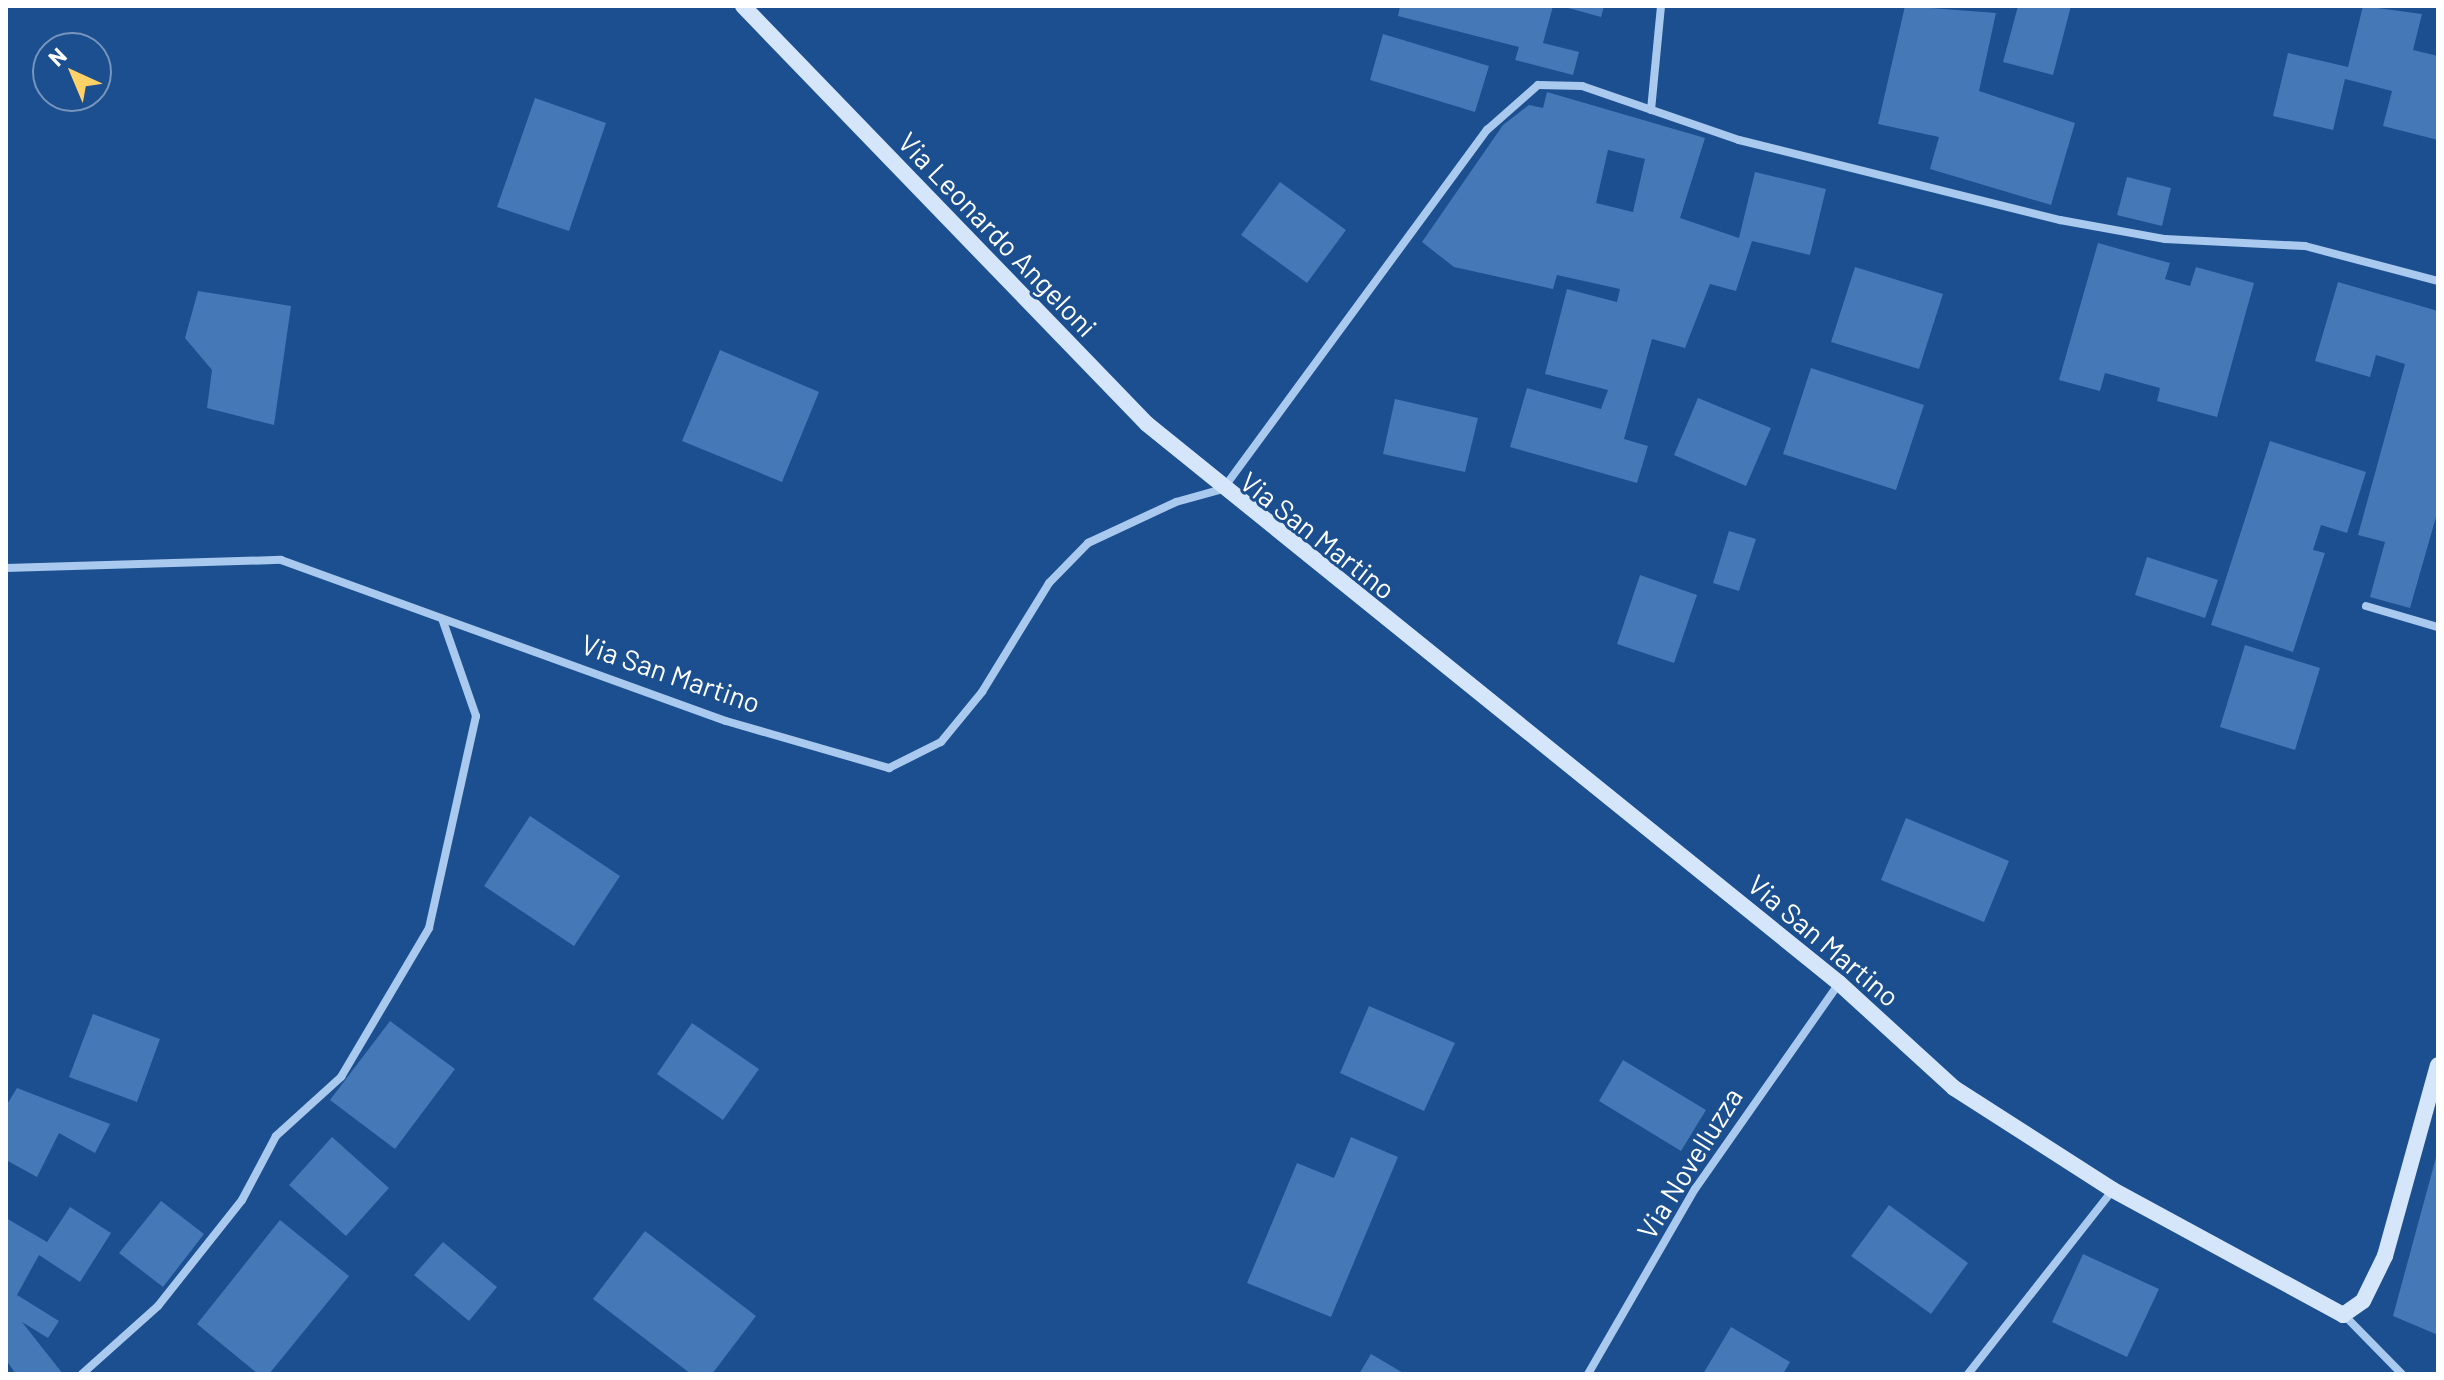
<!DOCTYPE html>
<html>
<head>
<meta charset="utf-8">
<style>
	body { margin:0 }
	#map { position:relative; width:2444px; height:1380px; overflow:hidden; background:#1b4f8f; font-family:Barlow,sans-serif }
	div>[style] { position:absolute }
	.building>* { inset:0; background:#4478b7 }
	.street>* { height:8px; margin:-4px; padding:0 4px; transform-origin:4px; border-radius:4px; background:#a9c9ee }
	.secondary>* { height:16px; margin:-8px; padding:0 8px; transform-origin:8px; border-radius:8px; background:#d6e6fa }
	span { translate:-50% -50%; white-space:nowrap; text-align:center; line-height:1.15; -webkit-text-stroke:6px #1b4f8f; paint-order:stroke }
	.street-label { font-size:28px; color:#fff }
	.frame { position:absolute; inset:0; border:8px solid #fff; pointer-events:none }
	.north { position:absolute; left:32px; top:32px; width:80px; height:80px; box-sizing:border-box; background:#1b4f8f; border:2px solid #7695bc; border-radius:50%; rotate:316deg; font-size:22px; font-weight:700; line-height:32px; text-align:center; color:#fff }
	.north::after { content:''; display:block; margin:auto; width:28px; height:36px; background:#ffd166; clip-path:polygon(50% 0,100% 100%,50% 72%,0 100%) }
</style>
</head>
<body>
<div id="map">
	<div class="building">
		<div style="clip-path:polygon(1400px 6px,1553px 6px,1543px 43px,1579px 52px,1573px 75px,1515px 60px,1519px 47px,1398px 16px)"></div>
		<div style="clip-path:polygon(1561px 6px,1604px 6px,1601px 17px)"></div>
		<div style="clip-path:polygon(1905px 6px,1996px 13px,1979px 91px,2075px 123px,2051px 205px,1930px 169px,1939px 137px,1878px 124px)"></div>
		<div style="clip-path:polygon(2018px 6px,2071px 6px,2053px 75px,2003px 62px)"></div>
		<div style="clip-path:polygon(2363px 6px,2422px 14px,2413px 50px,2438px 56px,2438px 140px,2383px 126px,2392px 91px,2345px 79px,2333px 130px,2273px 116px,2288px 53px,2348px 67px)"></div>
		<div style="clip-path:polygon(1383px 34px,1489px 66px,1475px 112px,1370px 80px)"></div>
		<div style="clip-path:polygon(evenodd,1547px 92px,1705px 138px,1680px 218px,1739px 238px,1755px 172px,1826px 189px,1810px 255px,1752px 241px,1736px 291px,1710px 284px,1685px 348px,1652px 339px,1624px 439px,1648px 446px,1637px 483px,1510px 447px,1527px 388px,1601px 409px,1608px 390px,1545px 374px,1567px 289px,1617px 302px,1620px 289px,1557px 275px,1553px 289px,1454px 267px,1422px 242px,1503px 125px,1529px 105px,1543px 108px,1547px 92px,1608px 150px,1645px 159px,1633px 212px,1596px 203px,1608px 150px)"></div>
		<div style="clip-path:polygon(535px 98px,606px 123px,569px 231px,497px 207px)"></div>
		<div style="clip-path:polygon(2127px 177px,2171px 188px,2162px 226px,2117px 215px)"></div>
		<div style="clip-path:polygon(1280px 182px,1346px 230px,1307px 283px,1241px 235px)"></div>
		<div style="clip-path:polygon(2098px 243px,2170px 263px,2165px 279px,2190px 286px,2196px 267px,2254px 283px,2217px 417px,2157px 401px,2160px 388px,2105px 373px,2100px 391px,2059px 380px)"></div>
		<div style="clip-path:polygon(1855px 267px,1943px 294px,1919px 369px,1831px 342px)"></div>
		<div style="clip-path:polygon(2338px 282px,2438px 311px,2438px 510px,2410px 608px,2370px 597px,2385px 542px,2358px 535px,2405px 364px,2376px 355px,2370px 377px,2315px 361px)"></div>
		<div style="clip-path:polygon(198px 291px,291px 306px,274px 425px,207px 408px,212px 370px,185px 338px)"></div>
		<div style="clip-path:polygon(720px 350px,819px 392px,782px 482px,682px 441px)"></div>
		<div style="clip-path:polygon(1811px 368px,1924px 405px,1896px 490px,1783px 454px)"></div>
		<div style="clip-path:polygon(1698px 398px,1771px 428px,1746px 486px,1674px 455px)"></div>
		<div style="clip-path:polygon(1395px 399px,1478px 418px,1465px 472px,1383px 454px)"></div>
		<div style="clip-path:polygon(2270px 441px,2366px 472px,2347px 533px,2321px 525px,2313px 550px,2325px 553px,2293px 652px,2211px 625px)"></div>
		<div style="clip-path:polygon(1729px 531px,1756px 539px,1739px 591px,1713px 583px)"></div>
		<div style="clip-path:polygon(2147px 557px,2218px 580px,2205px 618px,2135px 595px)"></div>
		<div style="clip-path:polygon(1640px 575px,1697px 595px,1674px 663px,1617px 644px)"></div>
		<div style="clip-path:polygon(2245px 645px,2320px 668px,2295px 750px,2220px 727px)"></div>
		<div style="clip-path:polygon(530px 816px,620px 876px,574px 946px,484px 886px)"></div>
		<div style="clip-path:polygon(1906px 818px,2009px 861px,1984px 922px,1881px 880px)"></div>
		<div style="clip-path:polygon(1369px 1006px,1455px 1043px,1424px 1111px,1340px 1073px)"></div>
		<div style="clip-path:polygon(93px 1014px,160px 1039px,137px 1102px,69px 1077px)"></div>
		<div style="clip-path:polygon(390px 1021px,455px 1069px,395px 1149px,330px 1100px)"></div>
		<div style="clip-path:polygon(692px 1023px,759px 1069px,723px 1120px,657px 1074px)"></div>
		<div style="clip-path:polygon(1623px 1060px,1706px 1110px,1681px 1151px,1599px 1101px)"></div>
		<div style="clip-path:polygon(17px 1088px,110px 1124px,95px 1153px,59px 1133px,37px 1177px,6px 1160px,6px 1106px)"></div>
		<div style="clip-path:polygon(332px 1137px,389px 1188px,346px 1236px,289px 1185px)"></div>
		<div style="clip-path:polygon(1351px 1137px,1398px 1157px,1331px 1317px,1247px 1283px,1297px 1163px,1334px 1178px)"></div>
		<div style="clip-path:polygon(2438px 1150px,2438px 1335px,2393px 1316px)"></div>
		<div style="clip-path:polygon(161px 1201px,204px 1234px,163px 1287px,119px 1253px)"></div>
		<div style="clip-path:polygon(1889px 1205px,1968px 1263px,1931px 1314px,1851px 1256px)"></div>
		<div style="clip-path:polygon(70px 1207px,111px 1233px,80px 1282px,39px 1255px,17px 1295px,59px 1321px,48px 1338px,22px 1322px,63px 1374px,16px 1374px,6px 1360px,6px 1218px,47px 1242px)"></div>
		<div style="clip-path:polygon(280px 1220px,349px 1276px,269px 1374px,258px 1374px,197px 1324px)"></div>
		<div style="clip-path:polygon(645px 1231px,756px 1316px,712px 1374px,691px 1374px,593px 1299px)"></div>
		<div style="clip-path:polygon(443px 1242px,497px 1287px,469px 1321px,414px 1275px)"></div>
		<div style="clip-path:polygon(2083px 1254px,2159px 1289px,2127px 1357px,2052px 1322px)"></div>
		<div style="clip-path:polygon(1731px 1327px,1790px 1362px,1783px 1374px,1703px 1374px)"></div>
		<div style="clip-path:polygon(1371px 1354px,1405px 1374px,1359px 1374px)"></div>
	</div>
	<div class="street">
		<div style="left:1651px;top:110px;width:104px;rotate:-84.5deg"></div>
		<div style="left:6px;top:568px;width:275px;rotate:-1.7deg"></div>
		<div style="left:281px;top:560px;width:473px;rotate:19.9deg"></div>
		<div style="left:726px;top:721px;width:170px;rotate:16.1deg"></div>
		<div style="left:889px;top:768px;width:58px;rotate:-26.6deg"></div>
		<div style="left:941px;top:742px;width:65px;rotate:-50.6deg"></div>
		<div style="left:982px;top:692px;width:128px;rotate:-58.4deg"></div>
		<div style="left:1049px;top:583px;width:56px;rotate:-45.7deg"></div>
		<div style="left:1088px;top:543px;width:97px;rotate:-25deg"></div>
		<div style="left:1176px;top:502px;width:49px;rotate:-15.5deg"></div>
		<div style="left:1223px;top:489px;width:446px;rotate:-53.7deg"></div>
		<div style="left:1487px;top:130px;width:68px;rotate:-41.4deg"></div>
		<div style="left:1538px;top:85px;width:44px;rotate:1.3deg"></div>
		<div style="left:1582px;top:86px;width:166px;rotate:19deg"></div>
		<div style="left:1739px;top:140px;width:331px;rotate:14deg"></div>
		<div style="left:2060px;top:220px;width:107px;rotate:10.3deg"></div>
		<div style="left:2165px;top:239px;width:140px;rotate:2.9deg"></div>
		<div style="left:2305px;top:246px;width:138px;rotate:14.7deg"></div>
		<div style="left:2366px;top:606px;width:75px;rotate:16.3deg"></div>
		<div style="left:2344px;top:1315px;width:83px;rotate:45.5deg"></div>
		<div style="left:82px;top:1374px;width:102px;rotate:-41.8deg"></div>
		<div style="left:158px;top:1306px;width:135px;rotate:-51.6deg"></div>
		<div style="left:242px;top:1200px;width:72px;rotate:-62deg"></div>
		<div style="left:276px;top:1136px;width:88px;rotate:-42.2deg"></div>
		<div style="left:341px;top:1077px;width:173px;rotate:-59.4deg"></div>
		<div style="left:429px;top:928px;width:217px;rotate:-77.5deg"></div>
		<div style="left:476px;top:716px;width:101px;rotate:-109.2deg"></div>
		<div style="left:1588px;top:1374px;width:214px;rotate:-60deg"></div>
		<div style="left:1695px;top:1189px;width:251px;rotate:-55deg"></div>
		<div style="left:1968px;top:1374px;width:234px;rotate:-51.8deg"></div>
	</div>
	<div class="secondary">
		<div style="left:743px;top:6px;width:581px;rotate:45.98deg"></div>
		<div style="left:1147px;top:424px;width:890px;rotate:38.93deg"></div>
		<div style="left:1839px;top:983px;width:156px;rotate:42.4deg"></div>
		<div style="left:1954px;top:1088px;width:189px;rotate:32.7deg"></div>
		<div style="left:2113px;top:1190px;width:262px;rotate:28.5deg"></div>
		<div style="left:2343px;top:1315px;width:24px;rotate:-35deg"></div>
		<div style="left:2363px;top:1301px;width:50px;rotate:-63.9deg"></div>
		<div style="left:2385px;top:1256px;width:198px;rotate:-74.5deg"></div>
	</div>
	<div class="street-label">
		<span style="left:998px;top:234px;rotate:46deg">Via Leonardo Angeloni</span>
		<span style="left:1318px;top:535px;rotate:38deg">Via San Martino</span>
		<span style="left:671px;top:673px;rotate:19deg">Via San Martino</span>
		<span style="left:1824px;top:940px;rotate:40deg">Via San Martino</span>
		<span style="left:1689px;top:1163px;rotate:-58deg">Via Novelluzza</span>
	</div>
	<div class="frame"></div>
	<div class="north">N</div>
</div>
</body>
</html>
